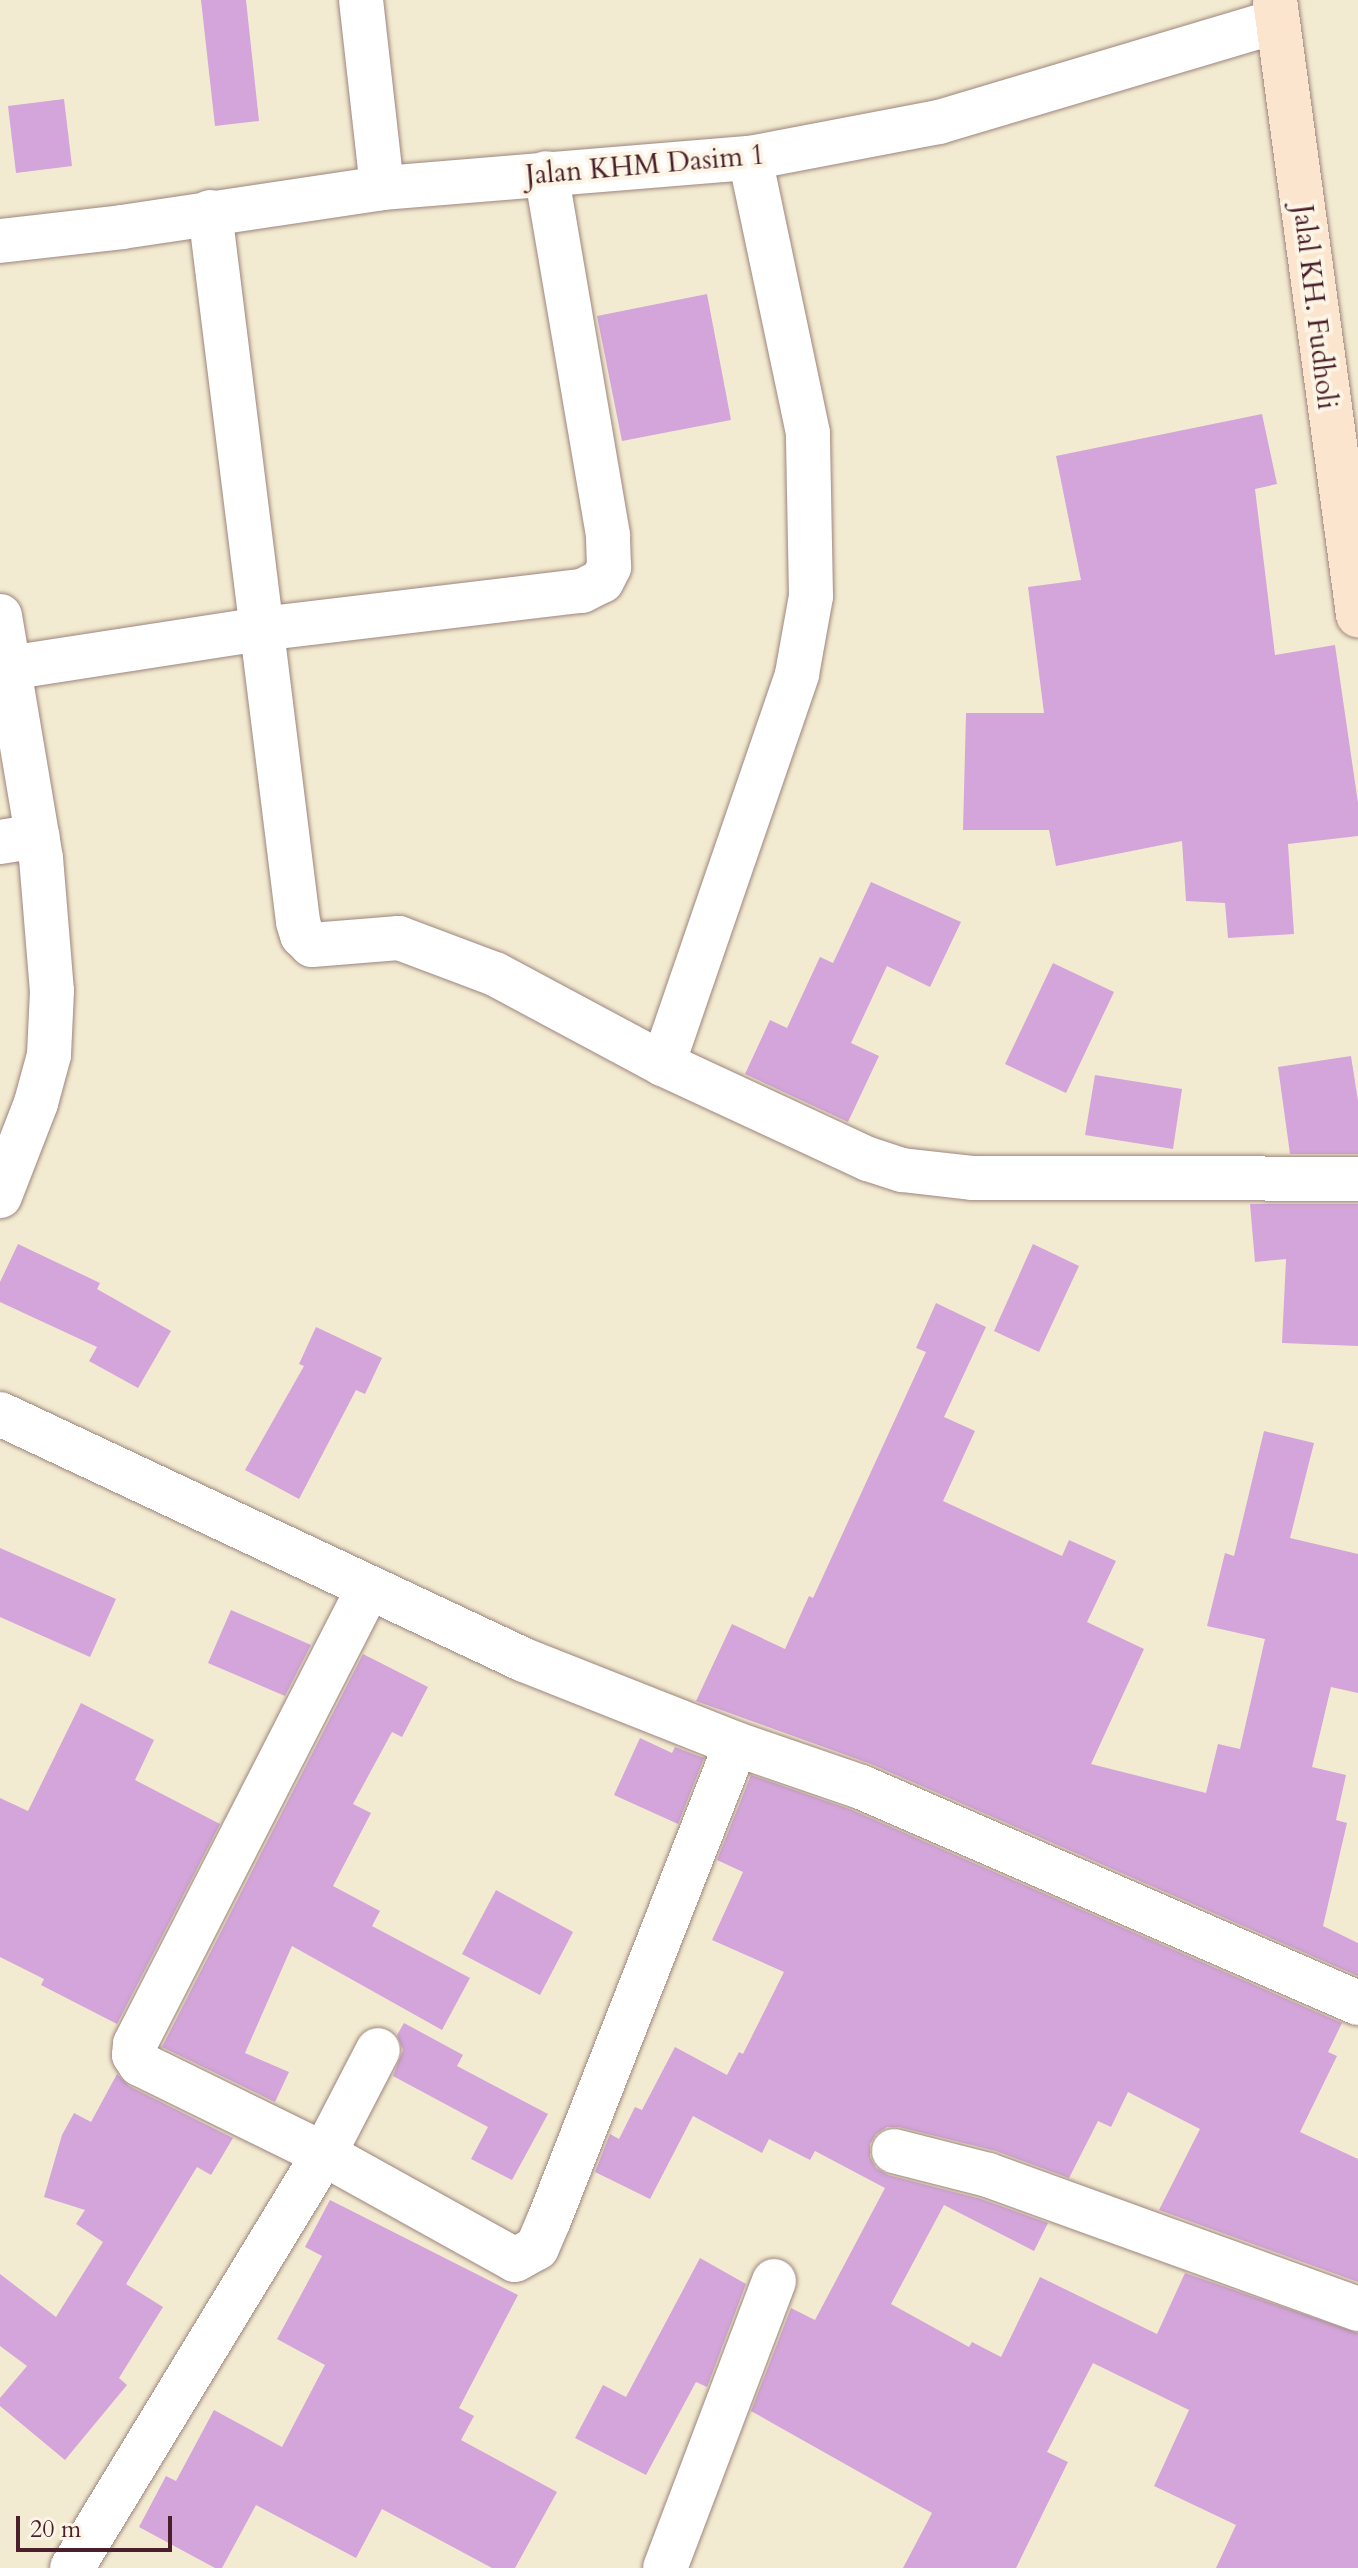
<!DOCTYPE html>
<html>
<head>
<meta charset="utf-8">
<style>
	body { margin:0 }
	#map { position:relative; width:1358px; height:2568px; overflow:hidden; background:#f3ebd1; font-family:Cardo,serif }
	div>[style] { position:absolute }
	.building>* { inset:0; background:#d3a5da }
	.roads { filter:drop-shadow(0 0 2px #9e857e) drop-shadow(0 0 2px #9e857e) }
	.minor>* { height:44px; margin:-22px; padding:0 22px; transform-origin:22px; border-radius:22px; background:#fff }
	.secondary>* { height:44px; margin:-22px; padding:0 22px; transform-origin:22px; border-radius:22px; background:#fce5cf }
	span { translate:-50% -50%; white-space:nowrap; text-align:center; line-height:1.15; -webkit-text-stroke:8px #fcf5e5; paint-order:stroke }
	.street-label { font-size:28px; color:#4a1f2b }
	.scale { position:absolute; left:16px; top:2516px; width:156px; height:36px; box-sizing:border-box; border:4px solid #4a1f2b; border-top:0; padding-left:10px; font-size:24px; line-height:28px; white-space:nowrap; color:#4a1f2b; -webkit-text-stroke:6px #fcf5e5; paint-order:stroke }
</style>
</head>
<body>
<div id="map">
	<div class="building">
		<div style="clip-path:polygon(201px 0,246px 0,259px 121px,215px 126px)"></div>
		<div style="clip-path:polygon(64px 99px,72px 166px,16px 173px,8px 106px)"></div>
		<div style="clip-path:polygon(707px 294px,731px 420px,622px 441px,597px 316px)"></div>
		<div style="clip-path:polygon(1262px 414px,1277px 484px,1255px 489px,1275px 655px,1335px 645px,1358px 803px,1358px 836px,1288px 844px,1294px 934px,1228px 938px,1225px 903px,1186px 901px,1182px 841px,1056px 866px,1049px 830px,963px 830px,966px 713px,1044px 713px,1028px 587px,1081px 580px,1056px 456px)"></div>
		<div style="clip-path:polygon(871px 882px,961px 922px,930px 987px,887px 966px,851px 1043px,879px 1056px,848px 1122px,745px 1074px,770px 1020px,787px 1028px,820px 957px,833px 963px)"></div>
		<div style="clip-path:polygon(1053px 963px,1114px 992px,1066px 1093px,1005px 1064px)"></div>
		<div style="clip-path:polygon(1351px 1056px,1358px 1101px,1358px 1154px,1290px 1154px,1278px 1067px)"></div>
		<div style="clip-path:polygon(1095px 1075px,1182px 1089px,1173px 1149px,1085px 1135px)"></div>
		<div style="clip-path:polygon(1250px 1204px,1358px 1204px,1358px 1346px,1282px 1343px,1286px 1259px,1255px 1262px)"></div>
		<div style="clip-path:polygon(18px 1244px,100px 1283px,97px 1289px,171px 1331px,138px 1388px,89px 1361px,97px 1347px,0 1302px,0 1282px)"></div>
		<div style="clip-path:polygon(1033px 1244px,1079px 1266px,1039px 1352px,994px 1331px)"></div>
		<div style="clip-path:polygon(936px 1303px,986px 1327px,944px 1417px,975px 1431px,943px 1501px,1062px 1556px,1069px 1540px,1116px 1561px,1087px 1622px,1144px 1649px,1091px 1764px,1206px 1793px,1218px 1744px,1240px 1749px,1265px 1639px,1207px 1626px,1225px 1553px,1234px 1556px,1264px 1431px,1314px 1443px,1290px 1538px,1358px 1554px,1358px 1693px,1331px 1687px,1312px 1767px,1346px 1775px,1336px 1820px,1347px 1823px,1323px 1926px,1358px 1943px,1358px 1976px,871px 1764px,696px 1701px,732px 1624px,785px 1649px,809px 1596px,813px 1598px,926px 1352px,916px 1348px)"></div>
		<div style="clip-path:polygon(316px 1327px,382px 1358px,365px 1394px,356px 1390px,299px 1499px,245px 1470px,304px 1366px,299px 1364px)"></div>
		<div style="clip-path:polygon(0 1548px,116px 1599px,90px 1657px,0 1617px)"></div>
		<div style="clip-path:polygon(231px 1610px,311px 1645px,285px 1696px,208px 1663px)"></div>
		<div style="clip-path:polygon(363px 1654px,428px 1687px,402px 1737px,392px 1732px,353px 1804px,371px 1813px,333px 1886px,380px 1911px,372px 1926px,470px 1978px,442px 2030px,292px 1946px,245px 2053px,289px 2072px,275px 2102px,162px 2047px)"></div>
		<div style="clip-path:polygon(81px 1703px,154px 1740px,135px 1780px,220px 1824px,117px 2024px,41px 1985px,44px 1979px,0 1957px,0 1798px,28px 1811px)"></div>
		<div style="clip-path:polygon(640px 1738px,672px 1753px,675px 1747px,704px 1758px,678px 1824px,614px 1795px)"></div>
		<div style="clip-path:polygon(751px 1775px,852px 1810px,1342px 2023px,1328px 2052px,1337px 2056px,1300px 2132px,1358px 2159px,1358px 2282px,1159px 2210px,1200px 2129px,1128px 2092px,1111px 2127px,1098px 2121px,1069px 2178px,996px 2151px,899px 2127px,887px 2127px,876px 2134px,870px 2144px,870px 2157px,876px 2168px,888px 2175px,981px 2199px,1048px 2223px,1034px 2251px,944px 2205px,891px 2304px,969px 2347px,972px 2342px,1001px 2357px,1040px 2277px,1157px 2334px,1185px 2273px,1358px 2333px,1358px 2568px,1216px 2568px,1236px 2525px,1154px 2486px,1189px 2410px,1093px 2363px,1047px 2452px,1068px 2462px,1016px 2568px,903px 2568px,932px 2513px,751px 2411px,791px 2308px,815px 2320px,885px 2188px,815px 2151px,810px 2160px,769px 2139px,762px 2153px,693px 2116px,650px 2199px,595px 2172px,610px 2134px,619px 2139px,635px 2107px,642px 2110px,675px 2047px,727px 2075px,739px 2052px,743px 2054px,784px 1972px,712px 1940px,743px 1872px,717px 1860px)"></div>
		<div style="clip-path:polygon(496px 1890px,573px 1932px,540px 1995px,462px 1954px)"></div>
		<div style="clip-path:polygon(404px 2023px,463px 2055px,457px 2066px,548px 2114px,512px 2180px,471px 2159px,488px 2127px,393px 2076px,403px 2050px,397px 2035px)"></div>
		<div style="clip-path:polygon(117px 2074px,129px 2086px,233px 2138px,211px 2175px,197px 2167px,126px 2284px,163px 2307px,119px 2378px,127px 2385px,65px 2460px,0 2406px,0 2398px,27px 2366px,0 2346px,0 2274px,56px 2317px,103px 2242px,76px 2224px,85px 2210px,44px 2197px,62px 2135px,74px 2113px,91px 2122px)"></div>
		<div style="clip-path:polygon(330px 2200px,518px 2295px,459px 2408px,474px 2416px,461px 2440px,557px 2492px,515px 2568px,492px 2568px,382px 2509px,356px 2558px,256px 2505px,222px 2568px,215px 2568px,139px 2527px,166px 2476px,176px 2481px,214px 2410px,282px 2447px,325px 2365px,277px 2339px,322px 2256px,305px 2247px)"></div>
		<div style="clip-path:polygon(700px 2258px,746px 2284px,707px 2387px,696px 2382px,646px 2475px,575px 2438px,603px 2385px,626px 2397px)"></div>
	</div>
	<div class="roads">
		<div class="minor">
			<div style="left:361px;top:0;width:189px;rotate:83.6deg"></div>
			<div style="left:210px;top:212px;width:715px;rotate:82.93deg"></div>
			<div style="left:298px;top:922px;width:14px;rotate:73deg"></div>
			<div style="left:302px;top:935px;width:14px;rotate:45deg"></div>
			<div style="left:312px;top:945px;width:87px;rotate:-4.6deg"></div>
			<div style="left:399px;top:938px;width:103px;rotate:20.6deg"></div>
			<div style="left:495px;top:974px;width:191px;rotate:28.2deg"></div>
			<div style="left:663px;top:1064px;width:226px;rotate:24.9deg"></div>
			<div style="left:868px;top:1159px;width:36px;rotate:18deg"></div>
			<div style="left:902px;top:1170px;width:70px;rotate:6.5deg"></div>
			<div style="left:972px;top:1178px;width:386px;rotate:0.1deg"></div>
			<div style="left:0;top:241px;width:123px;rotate:-6.5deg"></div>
			<div style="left:122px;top:227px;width:263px;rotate:-8.5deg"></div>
			<div style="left:382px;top:188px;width:369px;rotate:-4.7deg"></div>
			<div style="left:750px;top:158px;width:192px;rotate:-10.8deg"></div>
			<div style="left:939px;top:122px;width:353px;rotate:-16.6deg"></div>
			<div style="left:0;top:616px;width:245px;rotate:80.4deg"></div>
			<div style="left:41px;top:858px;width:133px;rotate:85.3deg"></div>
			<div style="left:52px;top:991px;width:64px;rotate:92.7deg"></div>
			<div style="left:49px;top:1055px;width:50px;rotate:105.2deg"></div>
			<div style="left:36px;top:1103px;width:100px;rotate:111.2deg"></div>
			<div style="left:9px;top:668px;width:255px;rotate:-8.8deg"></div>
			<div style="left:261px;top:629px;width:323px;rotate:-6.8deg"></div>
			<div style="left:582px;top:591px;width:22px;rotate:-27deg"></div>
			<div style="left:602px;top:581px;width:16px;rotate:-63deg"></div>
			<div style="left:609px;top:567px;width:32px;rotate:-92deg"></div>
			<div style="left:608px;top:535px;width:367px;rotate:-99.7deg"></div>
			<div style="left:0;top:842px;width:38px;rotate:-9deg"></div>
			<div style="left:663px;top:1064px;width:412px;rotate:-71deg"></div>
			<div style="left:797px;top:674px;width:79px;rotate:-79.8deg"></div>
			<div style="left:811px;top:596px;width:163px;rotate:-91.1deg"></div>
			<div style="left:808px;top:433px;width:281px;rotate:-101.9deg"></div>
			<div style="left:0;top:1414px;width:579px;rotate:25.15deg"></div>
			<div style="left:524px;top:1660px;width:228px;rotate:21.6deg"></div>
			<div style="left:736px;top:1744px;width:132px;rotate:19deg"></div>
			<div style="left:861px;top:1787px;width:542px;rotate:23.49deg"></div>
			<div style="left:368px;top:1589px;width:511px;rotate:117.12deg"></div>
			<div style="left:135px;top:2044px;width:11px;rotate:95deg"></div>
			<div style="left:134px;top:2055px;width:11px;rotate:56deg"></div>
			<div style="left:140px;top:2064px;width:205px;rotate:26.1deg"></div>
			<div style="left:324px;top:2154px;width:218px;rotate:29deg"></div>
			<div style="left:515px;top:2260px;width:25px;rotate:-29deg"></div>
			<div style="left:537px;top:2248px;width:30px;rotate:-67deg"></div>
			<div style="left:549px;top:2220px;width:511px;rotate:-68.55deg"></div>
			<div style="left:894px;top:2151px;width:97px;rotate:14.3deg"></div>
			<div style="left:988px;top:2175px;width:394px;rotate:19.9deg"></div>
			<div style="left:72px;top:2568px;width:485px;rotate:-58.7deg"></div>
			<div style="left:324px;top:2154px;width:117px;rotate:-62.6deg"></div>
			<div style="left:665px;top:2568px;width:307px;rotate:-69.2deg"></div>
		</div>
		<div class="secondary">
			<div style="left:1275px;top:0;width:621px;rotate:82.31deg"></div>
		</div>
	</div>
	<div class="street-label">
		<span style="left:645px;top:165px;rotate:-5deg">Jalan KHM Dasim 1</span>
		<span style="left:1315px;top:307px;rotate:83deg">Jalal KH. Fudholi</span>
	</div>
	<div class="scale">20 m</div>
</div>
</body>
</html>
